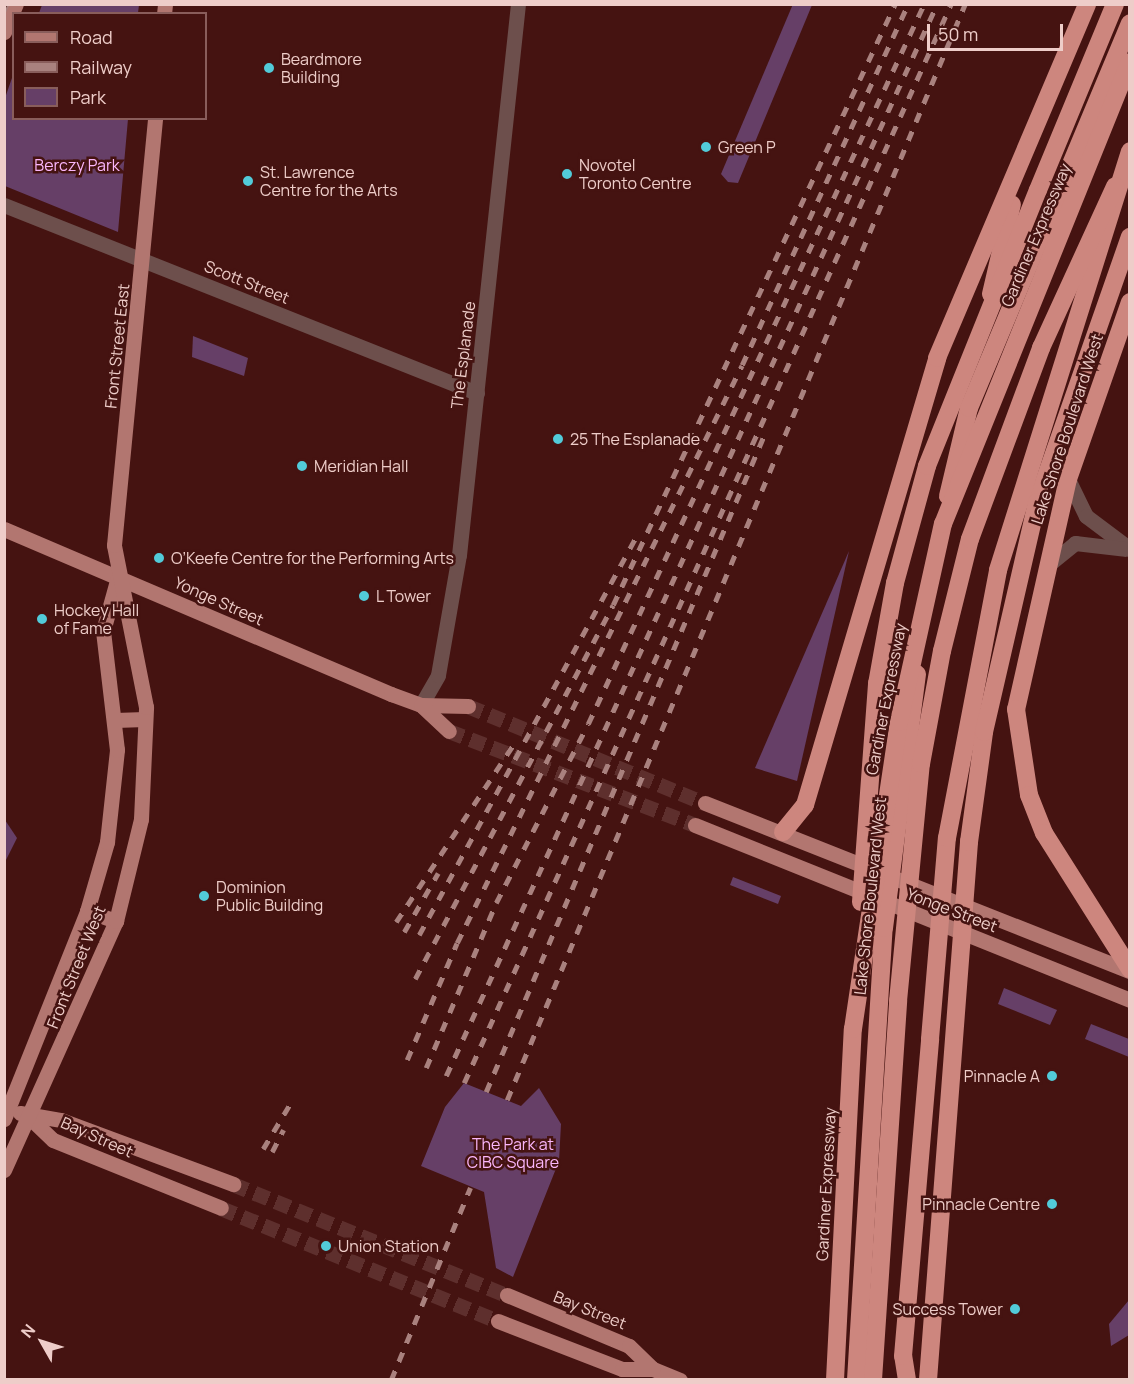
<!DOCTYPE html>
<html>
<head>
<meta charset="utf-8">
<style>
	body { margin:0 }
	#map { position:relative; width:1134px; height:1384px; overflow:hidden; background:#451311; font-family:Manrope,sans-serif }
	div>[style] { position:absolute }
	.green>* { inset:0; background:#663f67 }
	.major-tunnel>* { height:15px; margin-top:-7.5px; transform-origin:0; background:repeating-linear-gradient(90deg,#5e2f2d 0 15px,transparent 0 23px) }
	.minor>* { height:15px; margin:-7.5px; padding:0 7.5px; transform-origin:7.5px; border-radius:7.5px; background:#6d4f4c }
	.major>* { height:15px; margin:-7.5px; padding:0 7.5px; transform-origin:7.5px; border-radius:7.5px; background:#b27670 }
	.highway>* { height:18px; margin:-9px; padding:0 9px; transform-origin:9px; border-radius:9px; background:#cd867e }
	.tram>* { height:1.5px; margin:-0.75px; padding:0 0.75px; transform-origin:0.75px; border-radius:0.75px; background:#a9817e }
	.rail>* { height:4.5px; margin-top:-2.25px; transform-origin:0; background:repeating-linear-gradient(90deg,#a9817e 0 10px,transparent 0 20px) }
	.highway-bridge>* { height:18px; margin:-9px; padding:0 9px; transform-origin:9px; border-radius:9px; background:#cd867e }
	.dots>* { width:16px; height:16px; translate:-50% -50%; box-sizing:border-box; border:3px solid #451311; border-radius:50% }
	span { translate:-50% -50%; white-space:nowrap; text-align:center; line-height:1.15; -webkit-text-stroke:5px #451311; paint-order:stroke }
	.poi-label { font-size:16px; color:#eecdc9 }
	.left { translate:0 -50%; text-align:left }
	.right { translate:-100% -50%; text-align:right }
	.park-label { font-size:16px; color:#fab6fb }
	.street-label { font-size:16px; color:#eecdc9 }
	.frame { position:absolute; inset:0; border:6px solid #eecdc9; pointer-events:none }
	.legend { position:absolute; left:12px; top:12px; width:195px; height:108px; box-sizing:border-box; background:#451311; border:2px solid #895d5b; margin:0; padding:8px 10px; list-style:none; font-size:18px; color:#eecdc9 }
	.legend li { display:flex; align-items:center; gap:12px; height:30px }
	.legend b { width:30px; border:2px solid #895d5b }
	.north { position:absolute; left:12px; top:1312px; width:60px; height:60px; -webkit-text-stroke:4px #451311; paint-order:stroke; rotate:309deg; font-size:16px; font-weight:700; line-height:24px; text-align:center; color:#eecdc9 }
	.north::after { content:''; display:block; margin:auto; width:21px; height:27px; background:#eecdc9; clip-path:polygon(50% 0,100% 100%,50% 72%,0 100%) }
	.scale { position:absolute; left:927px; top:24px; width:136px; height:27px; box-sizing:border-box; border:3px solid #eecdc9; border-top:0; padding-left:8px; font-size:18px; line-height:21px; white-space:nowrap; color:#eecdc9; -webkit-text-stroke:4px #451311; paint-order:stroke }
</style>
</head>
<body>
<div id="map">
	<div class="green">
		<div style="clip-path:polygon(793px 4px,812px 5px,738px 183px,728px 182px,721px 174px)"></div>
		<div style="clip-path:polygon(42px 5px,42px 4px,139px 5px,138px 13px,39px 13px)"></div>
		<div style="clip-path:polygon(13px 75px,14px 118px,128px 119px,118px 232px,5px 186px,5px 98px)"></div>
		<div style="clip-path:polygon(193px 336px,248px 358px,244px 376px,192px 357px)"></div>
		<div style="clip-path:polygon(849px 551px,797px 781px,755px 768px)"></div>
		<div style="clip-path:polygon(5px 820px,17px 838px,5px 862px)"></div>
		<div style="clip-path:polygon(733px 877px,781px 896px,778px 904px,730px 885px)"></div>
		<div style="clip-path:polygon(1004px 988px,1057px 1010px,1050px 1025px,998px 1004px)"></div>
		<div style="clip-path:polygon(1091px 1024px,1129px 1039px,1129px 1057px,1085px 1039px)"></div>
		<div style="clip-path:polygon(464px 1083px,521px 1106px,539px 1088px,561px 1124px,559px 1161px,513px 1277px,496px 1268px,484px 1192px,421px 1166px,445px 1107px)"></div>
		<div style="clip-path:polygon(1129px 1300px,1129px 1335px,1111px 1346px,1109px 1324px)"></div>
	</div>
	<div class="major-tunnel">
		<div style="left:468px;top:706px;width:256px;rotate:22.3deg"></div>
		<div style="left:449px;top:731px;width:263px;rotate:20.9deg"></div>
		<div style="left:233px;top:1184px;width:296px;rotate:22.1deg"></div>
		<div style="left:221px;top:1208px;width:299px;rotate:22.2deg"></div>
	</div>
	<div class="minor">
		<div style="left:4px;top:205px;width:509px;rotate:21.68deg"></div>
		<div style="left:1068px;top:479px;width:41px;rotate:64.1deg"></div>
		<div style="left:1086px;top:516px;width:55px;rotate:36.9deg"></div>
		<div style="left:1048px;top:565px;width:35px;rotate:-39deg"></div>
		<div style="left:1075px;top:543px;width:50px;rotate:6.8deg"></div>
		<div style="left:421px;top:705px;width:34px;rotate:-60deg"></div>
		<div style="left:438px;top:675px;width:122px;rotate:-80.1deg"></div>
		<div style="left:459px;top:555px;width:554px;rotate:-83.89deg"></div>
	</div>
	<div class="major">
		<div style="left:164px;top:14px;width:10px;rotate:-84deg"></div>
		<div style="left:4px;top:32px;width:30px;rotate:-67deg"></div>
		<div style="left:4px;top:529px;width:421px;rotate:23.1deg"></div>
		<div style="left:391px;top:694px;width:32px;rotate:20deg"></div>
		<div style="left:421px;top:705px;width:47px;rotate:1.2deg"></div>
		<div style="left:421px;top:705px;width:38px;rotate:43deg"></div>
		<div style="left:115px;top:720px;width:30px;rotate:-2deg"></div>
		<div style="left:705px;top:803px;width:457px;rotate:21.6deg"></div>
		<div style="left:695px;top:825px;width:469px;rotate:21.9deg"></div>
		<div style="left:87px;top:911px;width:31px;rotate:19deg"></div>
		<div style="left:20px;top:1113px;width:42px;rotate:9.7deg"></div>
		<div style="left:61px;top:1120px;width:184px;rotate:20.4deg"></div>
		<div style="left:29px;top:1117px;width:33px;rotate:44deg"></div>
		<div style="left:53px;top:1140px;width:181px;rotate:22deg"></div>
		<div style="left:4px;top:1119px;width:224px;rotate:-68.2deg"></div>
		<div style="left:87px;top:911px;width:72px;rotate:-73.8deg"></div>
		<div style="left:107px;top:842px;width:93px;rotate:-83.8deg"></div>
		<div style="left:117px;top:750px;width:120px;rotate:-96.7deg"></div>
		<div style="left:103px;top:631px;width:56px;rotate:-74.5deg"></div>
		<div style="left:4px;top:1170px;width:273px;rotate:-65.8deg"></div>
		<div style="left:116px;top:921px;width:105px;rotate:-76.2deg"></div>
		<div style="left:141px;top:819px;width:112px;rotate:-87.4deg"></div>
		<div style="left:146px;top:707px;width:165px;rotate:-101.2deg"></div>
		<div style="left:114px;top:545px;width:429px;rotate:-84.5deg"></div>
		<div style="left:507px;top:1295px;width:132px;rotate:22.7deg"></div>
		<div style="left:629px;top:1346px;width:33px;rotate:44deg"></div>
		<div style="left:653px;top:1369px;width:29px;rotate:22deg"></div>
		<div style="left:498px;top:1321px;width:133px;rotate:21.2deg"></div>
		<div style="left:622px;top:1369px;width:31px"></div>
	</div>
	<div class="highway">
		<div style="left:1038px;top:190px;width:201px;rotate:-67.5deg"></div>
		<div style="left:991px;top:294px;width:92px;rotate:-76.9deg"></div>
		<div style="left:1130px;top:302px;width:188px;rotate:109.3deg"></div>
		<div style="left:1068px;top:479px;width:236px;rotate:102.7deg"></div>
		<div style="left:1016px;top:709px;width:87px;rotate:81.4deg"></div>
		<div style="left:1029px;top:795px;width:41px;rotate:68.5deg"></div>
		<div style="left:1044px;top:833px;width:161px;rotate:57.7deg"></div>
		<div style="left:948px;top:496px;width:90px;rotate:-76.6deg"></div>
		<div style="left:969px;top:408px;width:417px;rotate:-67.3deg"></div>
		<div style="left:1037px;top:502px;width:281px;rotate:-70.7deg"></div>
		<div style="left:998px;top:570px;width:439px;rotate:-72.5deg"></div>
		<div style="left:783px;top:832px;width:35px;rotate:-51deg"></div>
		<div style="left:805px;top:805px;width:466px;rotate:-73.5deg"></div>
		<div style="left:937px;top:358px;width:384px;rotate:-67deg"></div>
		<div style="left:835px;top:1380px;width:351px;rotate:-87.1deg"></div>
		<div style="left:856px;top:1380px;width:453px;rotate:-86.5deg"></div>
		<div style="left:884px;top:928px;width:256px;rotate:-82.6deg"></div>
		<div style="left:907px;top:1380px;width:24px;rotate:-99deg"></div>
		<div style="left:903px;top:1356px;width:318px;rotate:-85.1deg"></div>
	</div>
	<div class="tram">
		<div style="left:4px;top:15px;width:12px;rotate:-66deg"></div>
	</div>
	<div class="rail">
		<div style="left:396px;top:922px;width:212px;rotate:-56.5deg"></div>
		<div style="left:404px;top:932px;width:68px;rotate:-60deg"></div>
		<div style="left:419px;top:935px;width:451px;rotate:-61.4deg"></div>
		<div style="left:415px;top:979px;width:423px;rotate:-62.1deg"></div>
		<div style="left:613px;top:605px;width:664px;rotate:-64.86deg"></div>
		<div style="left:407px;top:1060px;width:127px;rotate:-66.9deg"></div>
		<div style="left:457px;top:943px;width:644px;rotate:-63.75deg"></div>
		<div style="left:742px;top:365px;width:397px;rotate:-65.3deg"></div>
		<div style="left:426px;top:1068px;width:179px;rotate:-67deg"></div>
		<div style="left:496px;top:903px;width:201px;rotate:-62.8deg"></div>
		<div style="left:588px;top:724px;width:795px;rotate:-64.98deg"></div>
		<div style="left:446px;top:1076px;width:1179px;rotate:-65.39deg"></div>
		<div style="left:464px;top:1083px;width:1184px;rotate:-65.71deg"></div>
		<div style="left:486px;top:1092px;width:716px;rotate:-67.05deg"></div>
		<div style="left:507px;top:1100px;width:1188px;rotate:-67.32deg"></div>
		<div style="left:263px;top:1149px;width:52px;rotate:-59deg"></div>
		<div style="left:272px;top:1152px;width:25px;rotate:-63deg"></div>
		<div style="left:391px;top:1380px;width:208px;rotate:-67.6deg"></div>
	</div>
	<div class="highway-bridge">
		<div style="left:861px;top:902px;width:219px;rotate:-85.8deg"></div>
		<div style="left:877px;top:684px;width:103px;rotate:-79.9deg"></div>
		<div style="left:895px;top:583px;width:121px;rotate:-74.7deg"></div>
		<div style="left:927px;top:466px;width:297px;rotate:-68.1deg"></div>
		<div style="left:853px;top:1029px;width:310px;rotate:-81.5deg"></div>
		<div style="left:899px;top:722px;width:203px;rotate:-77.5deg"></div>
		<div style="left:943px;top:524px;width:498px;rotate:-68deg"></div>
		<div style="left:930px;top:1039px;width:202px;rotate:-85.2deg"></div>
		<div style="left:947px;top:838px;width:273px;rotate:-79.2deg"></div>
		<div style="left:873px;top:1380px;width:380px;rotate:-86.2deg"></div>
		<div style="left:898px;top:1001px;width:238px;rotate:-84.5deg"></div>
		<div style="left:921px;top:764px;width:115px;rotate:-79.5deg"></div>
		<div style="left:942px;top:651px;width:115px;rotate:-76deg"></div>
		<div style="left:970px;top:539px;width:204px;rotate:-69.6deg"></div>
		<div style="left:1041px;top:348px;width:178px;rotate:-65.4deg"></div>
		<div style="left:928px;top:1380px;width:540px;rotate:-85.64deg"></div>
		<div style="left:969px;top:842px;width:111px;rotate:-82.2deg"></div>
		<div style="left:984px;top:732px;width:236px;rotate:-77deg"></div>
	</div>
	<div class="dots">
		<div style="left:269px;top:68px;background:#52cbd9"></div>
		<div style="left:706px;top:147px;background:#52cbd9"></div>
		<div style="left:567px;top:174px;background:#52cbd9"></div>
		<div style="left:248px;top:181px;background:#52cbd9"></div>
		<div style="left:558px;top:439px;background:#52cbd9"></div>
		<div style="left:302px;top:466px;background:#52cbd9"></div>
		<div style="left:159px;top:558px;background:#52cbd9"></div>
		<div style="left:364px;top:596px;background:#52cbd9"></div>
		<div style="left:42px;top:619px;background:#52cbd9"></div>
		<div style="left:204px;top:896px;background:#52cbd9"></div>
		<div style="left:1052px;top:1076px;background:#52cbd9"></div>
		<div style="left:1052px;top:1204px;background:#52cbd9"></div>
		<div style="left:326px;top:1246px;background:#52cbd9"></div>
		<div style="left:1015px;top:1309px;background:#52cbd9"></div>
	</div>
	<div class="poi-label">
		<span class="left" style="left:281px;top:68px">Beardmore<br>Building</span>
		<span class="left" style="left:718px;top:147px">Green P</span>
		<span class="left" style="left:579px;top:174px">Novotel<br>Toronto Centre</span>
		<span class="left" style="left:260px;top:181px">St. Lawrence<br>Centre for the Arts</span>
		<span class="left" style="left:570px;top:439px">25 The Esplanade</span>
		<span class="left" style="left:314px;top:466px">Meridian Hall</span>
		<span class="left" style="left:171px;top:558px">O’Keefe Centre for the Performing Arts</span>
		<span class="left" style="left:376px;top:596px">L Tower</span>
		<span class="left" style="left:54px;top:619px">Hockey Hall<br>of Fame</span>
		<span class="left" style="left:216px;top:896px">Dominion<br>Public Building</span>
		<span class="right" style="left:1040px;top:1076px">Pinnacle A</span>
		<span class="right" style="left:1040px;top:1204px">Pinnacle Centre</span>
		<span class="left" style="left:338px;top:1246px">Union Station</span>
		<span class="right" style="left:1003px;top:1309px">Success Tower</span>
	</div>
	<div class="park-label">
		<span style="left:77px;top:165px">Berczy Park</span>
		<span style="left:513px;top:1153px">The Park at<br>CIBC Square</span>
	</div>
	<div class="street-label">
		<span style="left:1036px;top:235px;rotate:-67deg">Gardiner Expressway</span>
		<span style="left:247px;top:282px;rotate:22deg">Scott Street</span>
		<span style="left:117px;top:346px;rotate:-84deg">Front Street East</span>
		<span style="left:463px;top:355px;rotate:-83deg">The Esplanade</span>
		<span style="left:1067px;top:429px;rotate:-72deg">Lake Shore Boulevard West</span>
		<span style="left:219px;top:601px;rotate:24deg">Yonge Street</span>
		<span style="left:886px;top:699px;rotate:-79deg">Gardiner Expressway</span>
		<span style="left:870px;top:896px;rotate:-84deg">Lake Shore Boulevard West</span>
		<span style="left:952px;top:910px;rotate:21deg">Yonge Street</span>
		<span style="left:76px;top:967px;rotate:-68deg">Front Street West</span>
		<span style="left:97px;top:1137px;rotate:24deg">Bay Street</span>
		<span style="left:826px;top:1184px;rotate:-87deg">Gardiner Expressway</span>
		<span style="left:590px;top:1310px;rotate:22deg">Bay Street</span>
	</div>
	<div class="frame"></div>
	<ul class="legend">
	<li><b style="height:8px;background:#b27670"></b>Road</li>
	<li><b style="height:8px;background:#a9817e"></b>Railway</li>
	<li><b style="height:16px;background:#663f67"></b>Park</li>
	</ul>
	<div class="north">N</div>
	<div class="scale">50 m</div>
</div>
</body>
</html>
